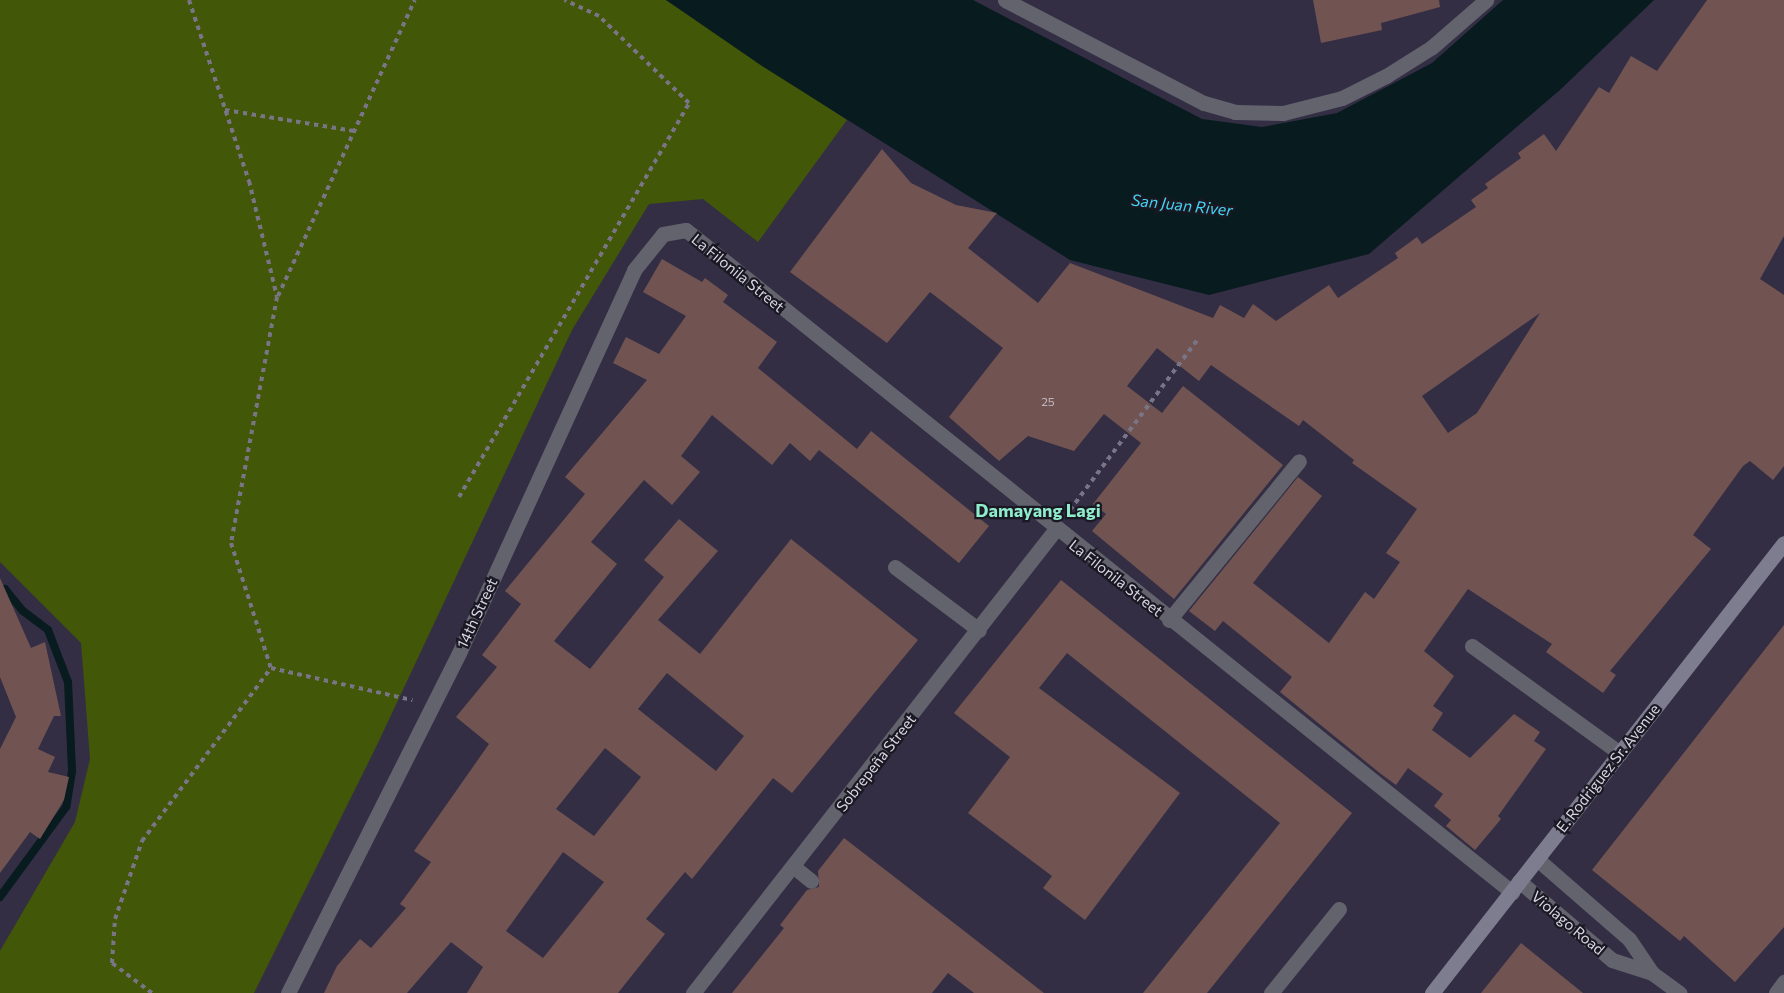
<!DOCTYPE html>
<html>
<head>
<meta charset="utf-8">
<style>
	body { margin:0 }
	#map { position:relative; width:1784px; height:993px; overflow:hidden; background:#332e44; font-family:Commissioner,sans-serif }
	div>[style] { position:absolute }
	.green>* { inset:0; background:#425707 }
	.water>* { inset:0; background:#081b1f }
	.stream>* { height:8px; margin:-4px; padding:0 4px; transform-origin:4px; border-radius:4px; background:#081b1f }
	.building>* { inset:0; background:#715452 }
	.path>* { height:4px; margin-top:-2px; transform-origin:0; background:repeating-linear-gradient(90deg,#797587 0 4.5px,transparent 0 9px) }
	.lane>* { height:15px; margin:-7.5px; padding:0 7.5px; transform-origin:7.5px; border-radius:7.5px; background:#63636e }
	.street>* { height:15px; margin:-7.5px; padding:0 7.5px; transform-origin:7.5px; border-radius:7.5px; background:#63636e }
	.secondary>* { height:15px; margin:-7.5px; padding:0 7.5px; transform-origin:7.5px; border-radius:7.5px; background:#7e7d8f }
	span { translate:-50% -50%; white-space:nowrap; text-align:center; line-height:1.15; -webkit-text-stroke:4.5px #1a1822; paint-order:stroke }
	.number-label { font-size:12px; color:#bfb6c0 }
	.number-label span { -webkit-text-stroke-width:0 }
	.street-label { font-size:15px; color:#d9d6e4 }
	.water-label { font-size:16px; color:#43d3f3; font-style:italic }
	.quarter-label { font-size:18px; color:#8feccc; font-weight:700 }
</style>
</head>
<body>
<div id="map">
	<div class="green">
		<div style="clip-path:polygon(0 0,666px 0,847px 120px,758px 242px,703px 199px,649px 204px,572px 330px,377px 745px,254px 993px,0 993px,0 951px,75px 822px,90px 759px,81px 643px,0 562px)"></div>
	</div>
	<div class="water">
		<div style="clip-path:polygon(666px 0,973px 0,1202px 119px,1262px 127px,1337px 113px,1432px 63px,1503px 0,1654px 0,1561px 89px,1369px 254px,1209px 295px,1070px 260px,762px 66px)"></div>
	</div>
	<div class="stream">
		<div style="left:0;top:590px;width:5px;rotate:-11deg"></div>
		<div style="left:5px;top:589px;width:28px;rotate:51deg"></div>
		<div style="left:23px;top:611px;width:31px;rotate:37deg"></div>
		<div style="left:48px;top:630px;width:56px;rotate:69deg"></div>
		<div style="left:68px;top:682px;width:89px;rotate:87.4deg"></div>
		<div style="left:72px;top:771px;width:36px;rotate:99deg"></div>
		<div style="left:66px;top:807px;width:112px;rotate:126.3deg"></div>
	</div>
	<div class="building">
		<div style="clip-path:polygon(1313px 0,1439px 0,1440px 7px,1381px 23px,1382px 30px,1321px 43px)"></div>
		<div style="clip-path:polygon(evenodd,1707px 0,1784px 0,1784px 236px,1760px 279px,1784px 295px,1784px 466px,1773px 480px,1750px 461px,1743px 466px,1693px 535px,1711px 549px,1610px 671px,1616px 675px,1603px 693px,1546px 652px,1552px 644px,1468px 589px,1424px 651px,1454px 676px,1433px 706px,1443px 713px,1432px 730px,1470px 758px,1514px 714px,1540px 732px,1534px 741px,1546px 749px,1498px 816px,1501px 819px,1475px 850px,1446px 826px,1451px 820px,1434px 806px,1443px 794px,1408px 768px,1396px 785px,1381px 774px,1280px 692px,1292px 677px,1223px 621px,1215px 631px,1189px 611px,1298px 477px,1322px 496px,1253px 583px,1329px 643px,1365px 592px,1374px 599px,1400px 562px,1386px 553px,1417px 509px,1352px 463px,1354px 460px,1303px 420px,1299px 426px,1211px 365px,1199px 381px,1157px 348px,1127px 386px,1162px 413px,1183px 386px,1283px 465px,1174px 599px,1092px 531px,1106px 514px,1093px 504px,1141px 443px,1104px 414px,1074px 451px,1028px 436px,999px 461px,949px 417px,1003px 348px,930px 292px,887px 343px,790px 272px,882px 149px,911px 183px,956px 205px,997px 213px,968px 248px,1038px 303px,1070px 263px,1213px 318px,1220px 305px,1244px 318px,1253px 304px,1276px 321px,1329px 285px,1338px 298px,1398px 258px,1395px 253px,1417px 237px,1422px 244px,1476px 207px,1471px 200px,1488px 188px,1485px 184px,1521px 158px,1518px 153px,1544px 134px,1556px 151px,1599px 87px,1609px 93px,1631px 56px,1657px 71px,1707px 0,1540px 313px,1477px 413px,1448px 433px,1422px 396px,1540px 313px)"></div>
		<div style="clip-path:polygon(evenodd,662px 259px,702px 282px,705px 278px,728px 295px,723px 302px,777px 342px,758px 368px,857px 449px,871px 431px,989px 526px,959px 563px,819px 450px,810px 461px,790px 443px,772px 465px,712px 415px,681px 456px,700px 472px,672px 505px,644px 480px,591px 542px,617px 564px,554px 641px,590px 669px,664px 577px,644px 560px,679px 519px,718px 551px,658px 620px,700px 654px,791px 539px,918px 640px,792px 793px,773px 778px,692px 879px,685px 872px,646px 919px,665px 934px,618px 993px,467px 993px,483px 967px,451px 942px,407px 993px,324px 993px,337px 966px,360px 939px,371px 948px,406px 908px,400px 904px,431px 862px,414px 851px,489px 744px,456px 717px,497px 667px,482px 655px,521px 604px,505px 591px,585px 494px,565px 477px,647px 380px,613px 363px,626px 337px,659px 354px,686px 316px,643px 292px,662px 259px,667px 673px,744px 736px,716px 771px,638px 709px,667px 673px,662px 259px,605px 748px,641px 777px,594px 836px,556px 809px,605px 748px,662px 259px,563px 852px,604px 882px,543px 958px,506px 931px,563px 852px)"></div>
		<div style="clip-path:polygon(0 578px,31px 648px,45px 642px,61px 716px,54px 716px,38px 749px,55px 757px,48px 772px,69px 777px,64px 800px,40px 839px,30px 832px,0 873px,0 749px,16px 717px,0 677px)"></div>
		<div style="clip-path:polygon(1061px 580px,1352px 813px,1207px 993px,1143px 993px,1280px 823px,1067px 653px,1039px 688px,1180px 793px,1085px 920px,1043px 888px,1052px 876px,968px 813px,1010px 757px,954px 713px)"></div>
		<div style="clip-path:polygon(1784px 625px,1784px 927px,1735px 982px,1684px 936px,1680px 941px,1592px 870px)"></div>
		<div style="clip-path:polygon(844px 838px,901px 882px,1044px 993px,974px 993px,948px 973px,932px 993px,732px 993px,784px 928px,780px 925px,807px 890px,819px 887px,818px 871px)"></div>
		<div style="clip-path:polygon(1521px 943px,1583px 993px,1481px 993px)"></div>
	</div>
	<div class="path">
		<div style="left:189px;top:0;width:191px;rotate:71.7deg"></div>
		<div style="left:249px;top:181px;width:119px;rotate:76.4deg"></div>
		<div style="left:277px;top:297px;width:250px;rotate:100.6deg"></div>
		<div style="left:231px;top:543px;width:131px;rotate:72.3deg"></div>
		<div style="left:271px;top:668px;width:145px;rotate:12.8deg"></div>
		<div style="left:225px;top:110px;width:131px;rotate:9.2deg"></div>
		<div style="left:278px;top:296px;width:326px;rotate:-65.2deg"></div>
		<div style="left:459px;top:497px;width:456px;rotate:-59.7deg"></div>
		<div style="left:689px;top:103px;width:125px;rotate:-136deg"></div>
		<div style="left:599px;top:16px;width:38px;rotate:-155deg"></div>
		<div style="left:1070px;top:510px;width:212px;rotate:-53.2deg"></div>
		<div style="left:152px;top:993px;width:50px;rotate:-143.1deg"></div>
		<div style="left:112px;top:963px;width:44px;rotate:-86.1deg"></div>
		<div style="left:115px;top:919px;width:83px;rotate:-70.9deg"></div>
		<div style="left:142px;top:841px;width:216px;rotate:-53.3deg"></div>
	</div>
	<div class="lane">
		<div style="left:1005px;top:0;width:224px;rotate:27.4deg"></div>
		<div style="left:1204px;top:103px;width:32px;rotate:16deg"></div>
		<div style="left:1235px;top:112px;width:48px;rotate:1.2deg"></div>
		<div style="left:1283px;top:113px;width:61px;rotate:-14.3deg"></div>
		<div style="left:1342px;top:98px;width:49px;rotate:-26.6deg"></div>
		<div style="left:1386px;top:76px;width:54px;rotate:-32.2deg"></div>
		<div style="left:1432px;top:47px;width:72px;rotate:-41deg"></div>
		<div style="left:895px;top:567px;width:105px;rotate:36.9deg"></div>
		<div style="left:1169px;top:620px;width:205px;rotate:-50.7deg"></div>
		<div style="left:1472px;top:646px;width:183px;rotate:35.9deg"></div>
		<div style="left:794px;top:867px;width:22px;rotate:39deg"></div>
		<div style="left:1271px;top:993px;width:108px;rotate:-51deg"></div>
	</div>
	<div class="street">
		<div style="left:1537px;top:859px;width:122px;rotate:41deg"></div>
		<div style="left:1629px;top:939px;width:41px;rotate:55.9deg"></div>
		<div style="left:1519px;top:881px;width:122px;rotate:40.3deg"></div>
		<div style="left:1612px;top:960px;width:42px;rotate:18deg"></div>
		<div style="left:1652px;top:973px;width:34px;rotate:36deg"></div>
		<div style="left:288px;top:993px;width:381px;rotate:-63.3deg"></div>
		<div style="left:459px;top:653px;width:421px;rotate:-65.4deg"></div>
		<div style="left:634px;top:270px;width:46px;rotate:-51.1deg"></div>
		<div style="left:663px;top:234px;width:23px;rotate:-10deg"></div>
		<div style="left:686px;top:230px;width:1059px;rotate:38.71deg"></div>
		<div style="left:693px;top:993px;width:588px;rotate:-51.98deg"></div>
		<div style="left:1776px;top:993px;width:14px;rotate:-54deg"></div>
	</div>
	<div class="secondary">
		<div style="left:1432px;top:993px;width:571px;rotate:-51.97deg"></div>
	</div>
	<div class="number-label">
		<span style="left:1048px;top:402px">25</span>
	</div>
	<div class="street-label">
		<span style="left:738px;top:273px;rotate:39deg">La Filonila Street</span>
		<span style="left:1116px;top:578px;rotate:38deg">La Filonila Street</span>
		<span style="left:477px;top:613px;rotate:-65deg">14th Street</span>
		<span style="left:876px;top:763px;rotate:-52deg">Sobrepeña Street</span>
		<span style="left:1608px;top:768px;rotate:-52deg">E. Rodriguez Sr. Avenue</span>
		<span style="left:1568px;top:923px;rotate:40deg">Violago Road</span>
	</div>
	<div class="water-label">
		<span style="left:1182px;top:205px;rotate:6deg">San Juan River</span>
	</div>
	<div class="quarter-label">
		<span style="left:1038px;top:510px">Damayang Lagi</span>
	</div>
</div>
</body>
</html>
